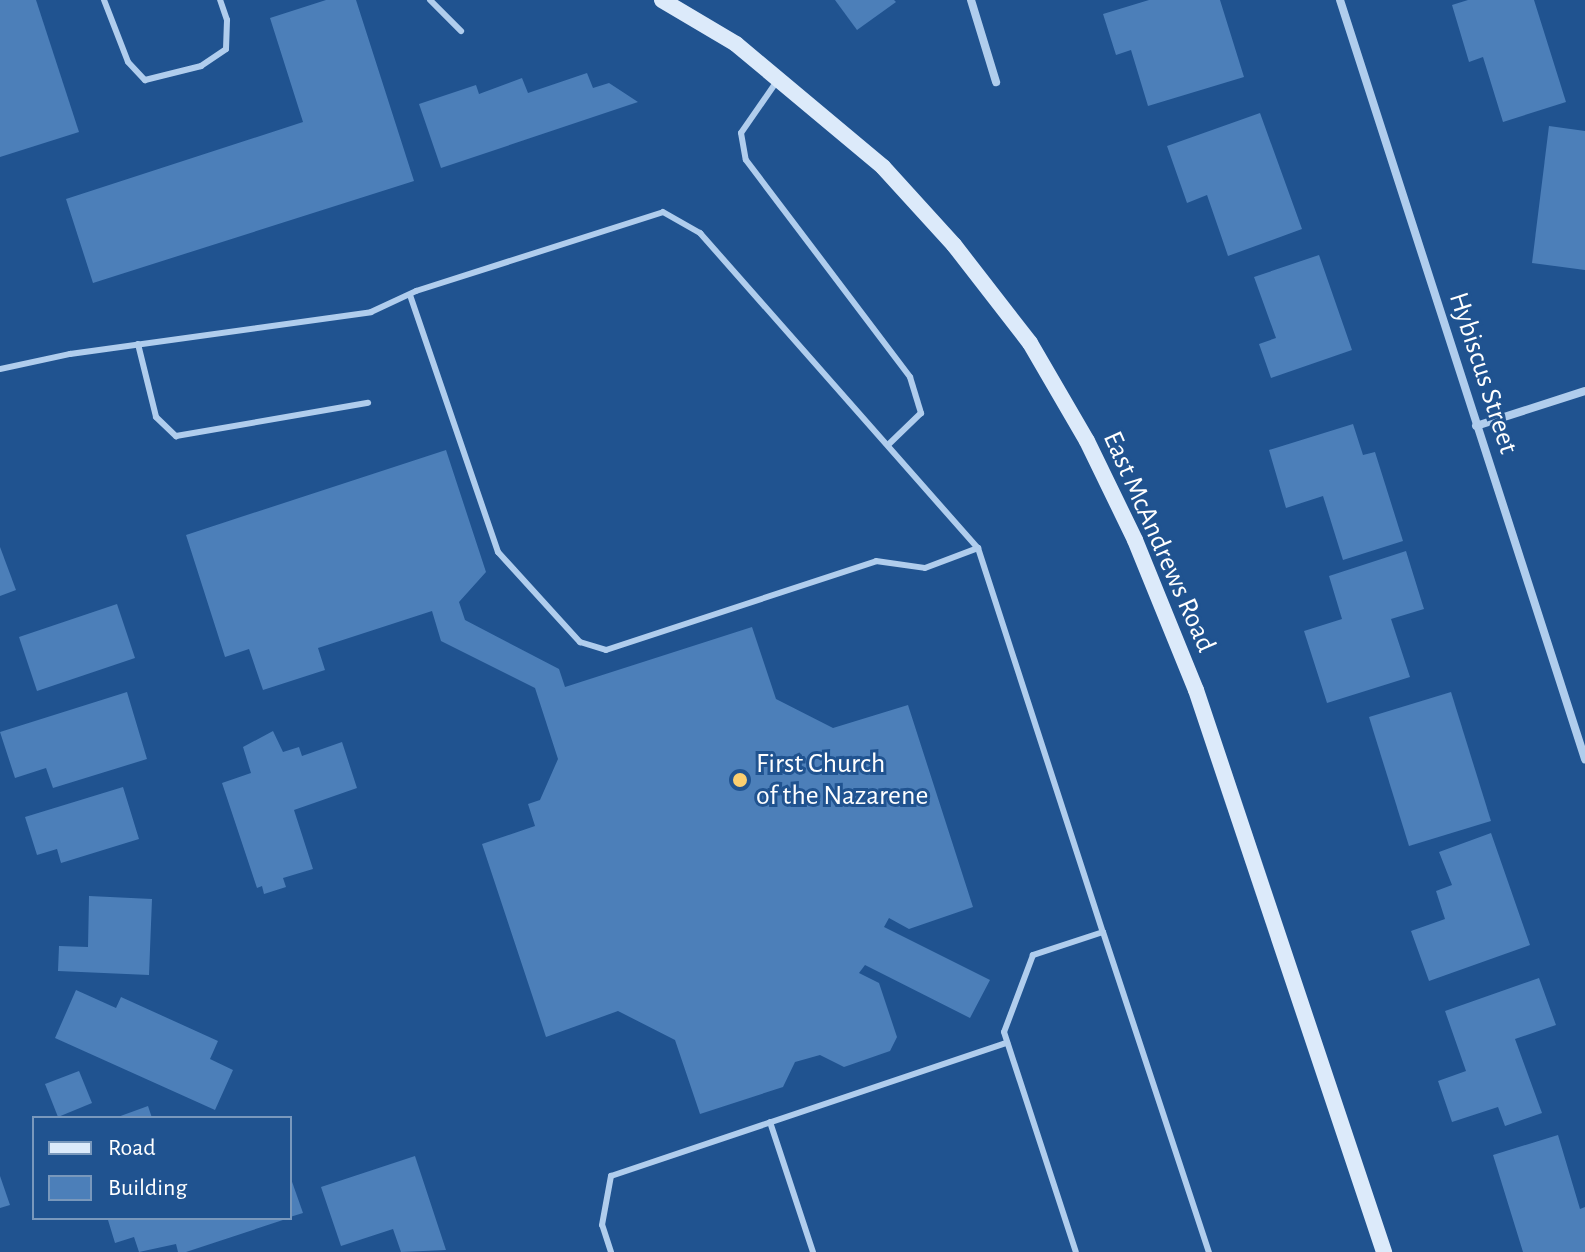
<!DOCTYPE html>
<html>
<head>
<meta charset="utf-8">
<style>
	body { margin:0 }
	#map { position:relative; width:1585px; height:1252px; overflow:hidden; background:#205390; font-family:"Alegreya Sans",sans-serif }
	div>[style] { position:absolute }
	.building>* { inset:0; background:#4c7fb9 }
	.service>* { height:6px; margin:-3px; padding:0 3px; transform-origin:3px; border-radius:3px; background:#b0cded }
	.minor>* { height:8px; margin:-4px; padding:0 4px; transform-origin:4px; border-radius:4px; background:#b0cded }
	.secondary>* { height:16px; margin:-8px; padding:0 8px; transform-origin:8px; border-radius:8px; background:#dceafa }
	.dots>* { width:22px; height:22px; translate:-50% -50%; box-sizing:border-box; border:4px solid #205390; border-radius:50% }
	span { translate:-50% -50%; white-space:nowrap; text-align:center; line-height:1.15; -webkit-text-stroke:6px #205390; paint-order:stroke }
	.street-label { font-size:28px; color:#fff }
	.poi-label { font-size:28px; color:#fff }
	.left { translate:0 -50%; text-align:left }
	.legend { position:absolute; left:32px; top:1116px; width:260px; height:104px; box-sizing:border-box; background:#205390; border:2px solid #7998bc; margin:0; padding:10px 14px; list-style:none; font-size:24px; color:#fff }
	.legend li { display:flex; align-items:center; gap:16px; height:40px }
	.legend b { width:40px; border:2px solid #7998bc }
</style>
</head>
<body>
<div id="map">
	<div class="building">
		<div style="clip-path:polygon(0 0,36px 0,79px 132px,0 157px)"></div>
		<div style="clip-path:polygon(326px 0,356px 0,414px 181px,93px 283px,66px 199px,303px 122px,270px 18px)"></div>
		<div style="clip-path:polygon(835px 0,894px 0,896px 2px,857px 30px)"></div>
		<div style="clip-path:polygon(1149px 0,1220px 0,1244px 77px,1148px 106px,1131px 50px,1116px 55px,1103px 14px)"></div>
		<div style="clip-path:polygon(1468px 0,1534px 0,1566px 102px,1503px 122px,1483px 57px,1469px 62px,1452px 5px)"></div>
		<div style="clip-path:polygon(587px 73px,593px 88px,609px 83px,638px 102px,441px 168px,419px 104px,476px 85px,479px 94px,522px 78px,528px 93px)"></div>
		<div style="clip-path:polygon(1260px 113px,1302px 229px,1228px 256px,1207px 195px,1187px 203px,1167px 146px)"></div>
		<div style="clip-path:polygon(1549px 126px,1585px 131px,1585px 270px,1532px 263px)"></div>
		<div style="clip-path:polygon(1319px 255px,1352px 350px,1271px 378px,1259px 344px,1276px 338px,1254px 277px)"></div>
		<div style="clip-path:polygon(1353px 424px,1363px 455px,1375px 452px,1403px 541px,1343px 560px,1323px 496px,1286px 508px,1269px 450px)"></div>
		<div style="clip-path:polygon(446px 450px,486px 572px,459px 602px,465px 620px,559px 669px,565px 687px,752px 627px,776px 699px,833px 728px,908px 705px,973px 907px,909px 929px,889px 918px,884px 927px,990px 980px,970px 1018px,865px 965px,859px 973px,879px 983px,897px 1037px,890px 1051px,844px 1067px,820px 1055px,795px 1062px,783px 1087px,700px 1114px,675px 1040px,618px 1011px,546px 1037px,482px 844px,535px 826px,528px 804px,540px 800px,558px 759px,535px 688px,441px 641px,432px 611px,318px 648px,325px 670px,263px 690px,249px 649px,225px 657px,186px 535px)"></div>
		<div style="clip-path:polygon(0 547px,16px 590px,0 596px)"></div>
		<div style="clip-path:polygon(1406px 551px,1424px 609px,1391px 619px,1410px 677px,1327px 703px,1304px 631px,1342px 619px,1329px 576px)"></div>
		<div style="clip-path:polygon(117px 604px,135px 658px,37px 691px,19px 637px)"></div>
		<div style="clip-path:polygon(127px 692px,147px 759px,53px 788px,46px 768px,15px 778px,0 732px)"></div>
		<div style="clip-path:polygon(1451px 692px,1491px 821px,1409px 846px,1369px 717px)"></div>
		<div style="clip-path:polygon(273px 731px,283px 752px,299px 747px,302px 756px,342px 742px,357px 788px,294px 810px,313px 869px,283px 878px,286px 887px,264px 894px,262px 886px,257px 888px,222px 783px,251px 773px,243px 747px)"></div>
		<div style="clip-path:polygon(123px 787px,139px 839px,61px 863px,57px 849px,37px 855px,25px 817px)"></div>
		<div style="clip-path:polygon(1491px 833px,1530px 945px,1429px 981px,1411px 931px,1445px 919px,1436px 891px,1452px 885px,1439px 852px)"></div>
		<div style="clip-path:polygon(89px 896px,152px 899px,149px 975px,58px 971px,59px 946px,88px 947px)"></div>
		<div style="clip-path:polygon(1539px 978px,1556px 1025px,1515px 1039px,1542px 1113px,1505px 1126px,1498px 1107px,1452px 1122px,1438px 1081px,1466px 1071px,1445px 1011px)"></div>
		<div style="clip-path:polygon(76px 990px,116px 1008px,121px 997px,218px 1041px,210px 1059px,233px 1070px,215px 1110px,55px 1038px)"></div>
		<div style="clip-path:polygon(79px 1071px,92px 1103px,58px 1117px,45px 1084px)"></div>
		<div style="clip-path:polygon(148px 1106px,152px 1118px,115px 1118px)"></div>
		<div style="clip-path:polygon(1558px 1135px,1580px 1209px,1585px 1207px,1585px 1252px,1523px 1252px,1493px 1155px)"></div>
		<div style="clip-path:polygon(415px 1156px,446px 1250px,401px 1252px,393px 1229px,341px 1246px,321px 1187px)"></div>
		<div style="clip-path:polygon(0 1176px,10px 1205px,0 1208px)"></div>
		<div style="clip-path:polygon(290px 1176px,303px 1213px,290px 1217px)"></div>
		<div style="clip-path:polygon(286px 1219px,186px 1252px,178px 1252px,176px 1244px,139px 1252px,134px 1237px,115px 1243px,108px 1220px)"></div>
	</div>
	<div class="service">
		<div style="left:104px;top:0;width:66px;rotate:68.8deg"></div>
		<div style="left:128px;top:62px;width:25px;rotate:47deg"></div>
		<div style="left:145px;top:80px;width:58px;rotate:-14deg"></div>
		<div style="left:201px;top:66px;width:30px;rotate:-34deg"></div>
		<div style="left:226px;top:49px;width:29px;rotate:-88deg"></div>
		<div style="left:227px;top:20px;width:21px;rotate:-109deg"></div>
		<div style="left:430px;top:0;width:44px;rotate:45deg"></div>
		<div style="left:777px;top:81px;width:63px;rotate:124.7deg"></div>
		<div style="left:741px;top:133px;width:27px;rotate:80deg"></div>
		<div style="left:746px;top:160px;width:272px;rotate:52.9deg"></div>
		<div style="left:910px;top:377px;width:38px;rotate:73deg"></div>
		<div style="left:921px;top:413px;width:46px;rotate:135.9deg"></div>
		<div style="left:410px;top:295px;width:272px;rotate:71.1deg"></div>
		<div style="left:498px;top:552px;width:122px;rotate:47.7deg"></div>
		<div style="left:580px;top:642px;width:27px;rotate:17deg"></div>
		<div style="left:606px;top:650px;width:284px;rotate:-18.2deg"></div>
		<div style="left:876px;top:561px;width:49px;rotate:8.1deg"></div>
		<div style="left:925px;top:568px;width:57px;rotate:-20.7deg"></div>
		<div style="left:138px;top:344px;width:75px;rotate:76.1deg"></div>
		<div style="left:156px;top:417px;width:28px;rotate:44deg"></div>
		<div style="left:176px;top:436px;width:195px;rotate:-9.8deg"></div>
		<div style="left:0;top:369px;width:72px;rotate:-12.1deg"></div>
		<div style="left:70px;top:354px;width:304px;rotate:-7.9deg"></div>
		<div style="left:371px;top:312px;width:50px;rotate:-25deg"></div>
		<div style="left:416px;top:291px;width:259px;rotate:-17.7deg"></div>
		<div style="left:663px;top:212px;width:43px;rotate:29.6deg"></div>
		<div style="left:700px;top:233px;width:420px;rotate:48.6deg"></div>
		<div style="left:978px;top:548px;width:404px;rotate:72deg"></div>
		<div style="left:1103px;top:932px;width:74px;rotate:161.8deg"></div>
		<div style="left:1033px;top:955px;width:82px;rotate:110.6deg"></div>
		<div style="left:1004px;top:1032px;width:231px;rotate:71.9deg"></div>
		<div style="left:1103px;top:932px;width:337px;rotate:71.7deg"></div>
		<div style="left:770px;top:1122px;width:137px;rotate:71.7deg"></div>
		<div style="left:611px;top:1252px;width:28px;rotate:-108deg"></div>
		<div style="left:602px;top:1225px;width:50px;rotate:-79.6deg"></div>
		<div style="left:611px;top:1176px;width:418px;rotate:-18.6deg"></div>
	</div>
	<div class="minor">
		<div style="left:971px;top:0;width:86px;rotate:73deg"></div>
		<div style="left:1340px;top:0;width:798px;rotate:72.11deg"></div>
		<div style="left:1476px;top:426px;width:114px;rotate:-17.8deg"></div>
	</div>
	<div class="secondary">
		<div style="left:662px;top:0;width:86px;rotate:30.7deg"></div>
		<div style="left:736px;top:44px;width:192px;rotate:39.9deg"></div>
		<div style="left:883px;top:167px;width:105px;rotate:47.7deg"></div>
		<div style="left:954px;top:245px;width:124px;rotate:52.2deg"></div>
		<div style="left:1030px;top:343px;width:113px;rotate:59.8deg"></div>
		<div style="left:1087px;top:441px;width:110px;rotate:64.1deg"></div>
		<div style="left:1135px;top:540px;width:162px;rotate:67.9deg"></div>
		<div style="left:1196px;top:690px;width:593px;rotate:71.5deg"></div>
	</div>
	<div class="dots">
		<div style="left:740px;top:780px;background:#fbcf70"></div>
	</div>
	<div class="street-label">
		<span style="left:1483px;top:373px;rotate:72deg">Hybiscus Street</span>
		<span style="left:1159px;top:542px;rotate:66deg">East McAndrews Road</span>
	</div>
	<div class="poi-label">
		<span class="left" style="left:756px;top:780px">First Church<br>of the Nazarene</span>
	</div>
	<ul class="legend">
	<li><b style="height:10px;background:#dceafa"></b>Road</li>
	<li><b style="height:22px;background:#4c7fb9"></b>Building</li>
	</ul>
</div>
</body>
</html>
